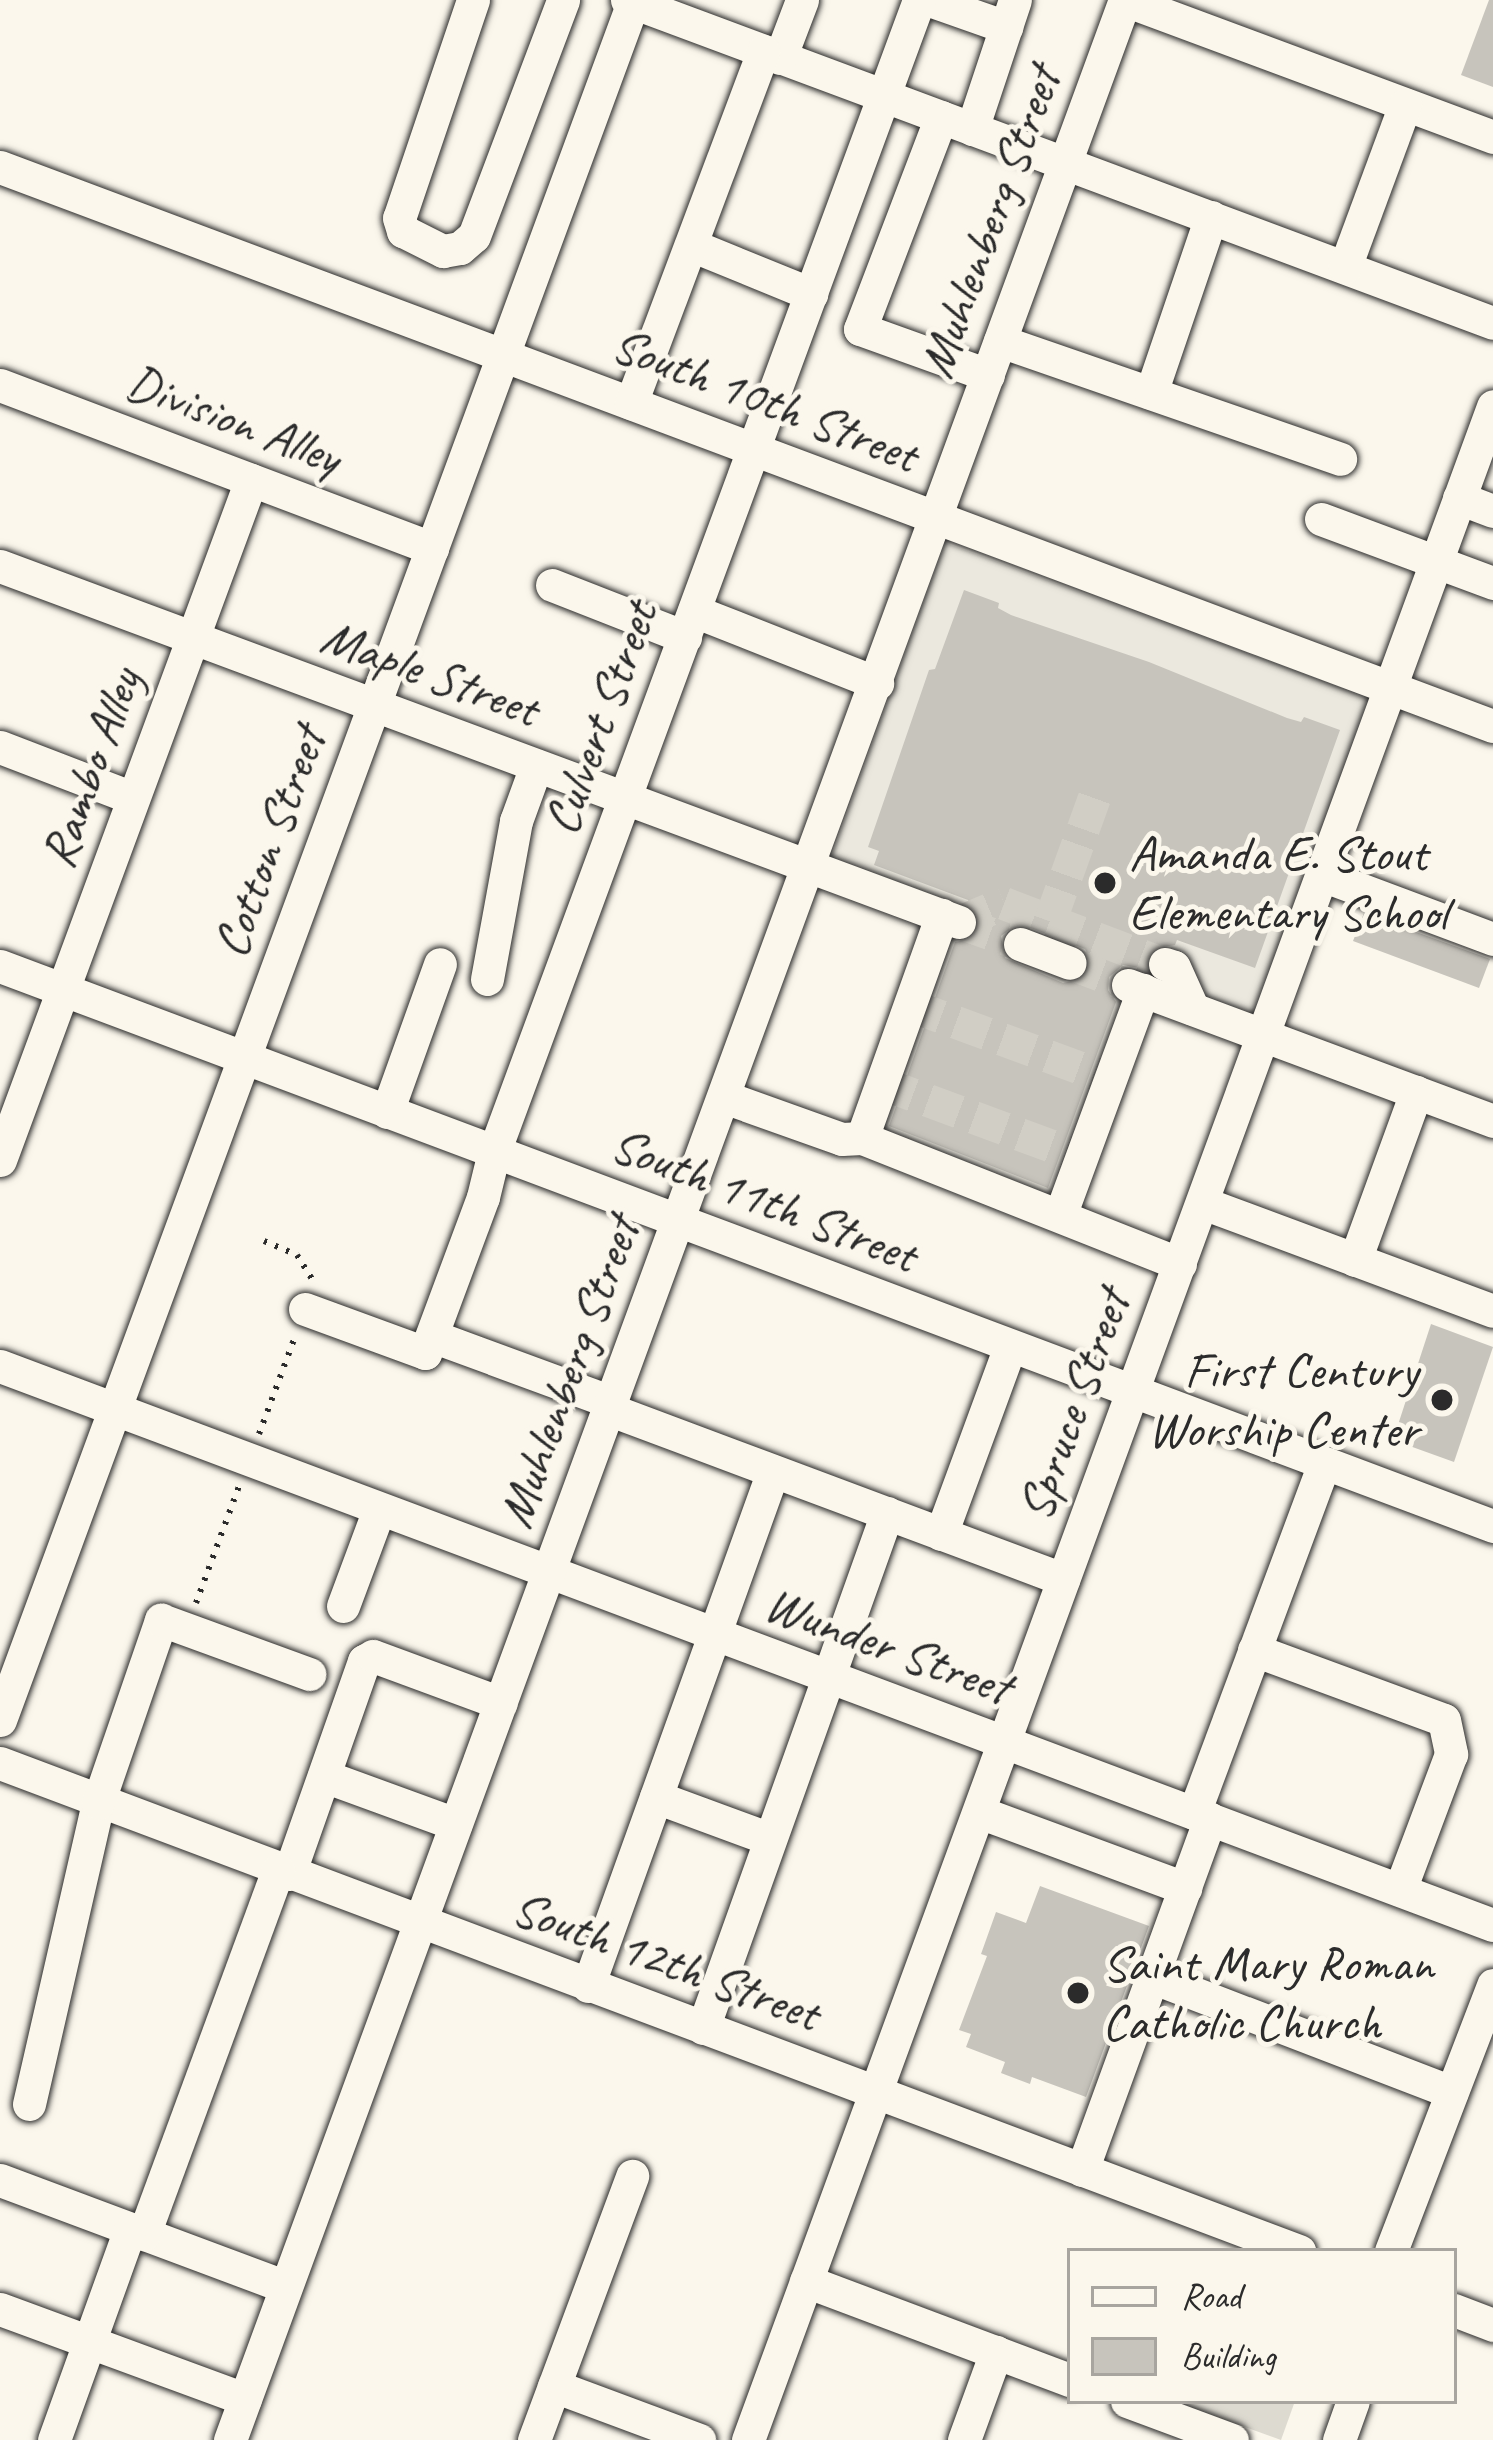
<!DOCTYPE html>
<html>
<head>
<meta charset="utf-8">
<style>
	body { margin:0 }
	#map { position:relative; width:1493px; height:2440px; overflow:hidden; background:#fbf7ec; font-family:Caveat,sans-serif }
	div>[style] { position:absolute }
	.built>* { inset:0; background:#ebe8de }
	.green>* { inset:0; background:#dddad0 }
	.building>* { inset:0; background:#c7c4bc }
	.minor-tunnel>* { height:33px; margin-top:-16.5px; transform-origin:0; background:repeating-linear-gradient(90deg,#d1cec5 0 33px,transparent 0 49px) }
	.path>* { height:6px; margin-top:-3px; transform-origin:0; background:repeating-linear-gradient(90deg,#2b2b2b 0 3px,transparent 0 12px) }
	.roads { filter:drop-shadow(0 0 3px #2b2b2b) drop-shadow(0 0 3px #2b2b2b) }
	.minor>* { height:33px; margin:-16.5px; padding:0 16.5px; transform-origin:16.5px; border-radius:16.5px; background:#fbf7ec }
	.dots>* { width:33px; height:33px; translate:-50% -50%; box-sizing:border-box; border:6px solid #fbf7ec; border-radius:50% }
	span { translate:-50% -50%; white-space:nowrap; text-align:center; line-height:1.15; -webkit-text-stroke:10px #fbf7ec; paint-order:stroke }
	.street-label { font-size:51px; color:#2b2b2b }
	.poi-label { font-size:51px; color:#2b2b2b }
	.left { translate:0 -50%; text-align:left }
	.right { translate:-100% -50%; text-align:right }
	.legend { position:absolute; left:1067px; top:2248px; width:390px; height:156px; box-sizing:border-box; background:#fbf7ec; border:3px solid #a8a59f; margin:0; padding:15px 21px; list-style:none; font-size:36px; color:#2b2b2b }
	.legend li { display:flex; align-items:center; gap:24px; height:60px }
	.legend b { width:60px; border:3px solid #a8a59f }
</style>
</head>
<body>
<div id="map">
	<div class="built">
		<div style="clip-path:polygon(945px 543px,1384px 703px,1266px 1027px,1138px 981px,1057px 1203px,869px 1134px,953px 906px,830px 861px)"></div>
	</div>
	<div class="green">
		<div style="clip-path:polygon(1173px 2401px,1295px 2401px,1281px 2440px)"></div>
	</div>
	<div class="building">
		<div style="clip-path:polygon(1489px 0,1493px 0,1493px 87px,1461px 75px)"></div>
		<div style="clip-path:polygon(evenodd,964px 590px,999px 603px,998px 608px,1011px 615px,1149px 662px,1287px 718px,1301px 722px,1304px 717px,1340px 730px,1255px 968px,1177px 940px,1175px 945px,1150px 949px,1145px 969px,1123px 965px,1109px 977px,1108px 990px,1116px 1002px,1048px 1188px,889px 1126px,955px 942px,971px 939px,979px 928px,979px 917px,968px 900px,874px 865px,879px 851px,868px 847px,929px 670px,935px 669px,964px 590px,1018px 923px,1085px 949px,1091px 961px,1084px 978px,1063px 983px,1005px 958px,1001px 936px,1018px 923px)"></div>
		<div style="clip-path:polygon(1364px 913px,1490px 959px,1479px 988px,1353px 941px)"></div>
		<div style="clip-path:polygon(1431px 1324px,1493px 1347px,1454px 1462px,1393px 1440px)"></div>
		<div style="clip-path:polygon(1040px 1886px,1149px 1926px,1086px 2097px,1032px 2077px,1030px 2084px,1001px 2073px,1005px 2062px,966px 2047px,971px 2034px,959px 2030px,987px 1956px,981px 1954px,996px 1912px,1026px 1923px)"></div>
	</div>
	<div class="minor-tunnel">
		<div style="left:1050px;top:921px;width:141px;rotate:-70.2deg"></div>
		<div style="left:959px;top:922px;width:49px;rotate:-22.9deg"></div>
		<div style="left:1004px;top:903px;width:172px;rotate:20.8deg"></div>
		<div style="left:959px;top:922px;width:65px;rotate:19.8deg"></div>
		<div style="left:1070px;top:963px;width:62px;rotate:20.8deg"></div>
		<div style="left:910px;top:1005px;width:214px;rotate:20.2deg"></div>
		<div style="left:882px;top:1083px;width:213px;rotate:20.3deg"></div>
	</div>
	<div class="path">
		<div style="left:264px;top:1241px;width:36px;rotate:23deg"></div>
		<div style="left:297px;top:1255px;width:32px;rotate:58deg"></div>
		<div style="left:259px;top:1434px;width:107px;rotate:-69.7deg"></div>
		<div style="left:196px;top:1603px;width:125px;rotate:-69.8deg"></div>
	</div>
	<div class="roads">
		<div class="minor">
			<div style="left:473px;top:0;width:230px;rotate:108.7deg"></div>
			<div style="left:399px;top:218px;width:14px;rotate:73deg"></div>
			<div style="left:403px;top:231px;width:45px;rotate:26.6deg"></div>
			<div style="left:443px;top:251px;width:17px;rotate:-10deg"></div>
			<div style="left:460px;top:248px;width:18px;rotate:-41deg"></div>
			<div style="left:474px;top:236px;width:252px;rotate:-69.3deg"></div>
			<div style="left:627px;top:0;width:924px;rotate:20.45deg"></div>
			<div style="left:929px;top:0;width:82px;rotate:19.3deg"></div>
			<div style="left:1125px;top:0;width:393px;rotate:20.4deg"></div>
			<div style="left:780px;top:58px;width:62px;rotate:-69.2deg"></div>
			<div style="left:941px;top:117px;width:227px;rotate:110.9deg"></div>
			<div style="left:860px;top:329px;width:136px;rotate:19.8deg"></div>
			<div style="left:972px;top:129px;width:136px;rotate:-71.6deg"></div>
			<div style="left:0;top:167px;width:1594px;rotate:20.53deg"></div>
			<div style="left:691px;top:245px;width:130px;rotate:22.2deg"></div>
			<div style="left:1345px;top:267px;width:173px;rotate:-69.7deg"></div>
			<div style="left:1000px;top:341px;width:360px;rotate:19.1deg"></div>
			<div style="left:0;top:385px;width:462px;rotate:20.7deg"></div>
			<div style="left:1151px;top:393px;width:186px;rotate:-71.2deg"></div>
			<div style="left:631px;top:403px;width:376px;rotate:-69.4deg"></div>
			<div style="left:1459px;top:498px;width:36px;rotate:21deg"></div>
			<div style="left:1321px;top:519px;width:184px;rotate:20.4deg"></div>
			<div style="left:0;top:566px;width:1023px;rotate:20.37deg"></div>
			<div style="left:552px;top:585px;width:143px;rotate:21.4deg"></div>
			<div style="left:694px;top:611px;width:197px;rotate:21.5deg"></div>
			<div style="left:0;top:747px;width:142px;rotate:21deg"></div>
			<div style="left:1322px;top:875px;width:183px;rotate:20.5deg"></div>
			<div style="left:1020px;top:944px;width:53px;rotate:20.8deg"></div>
			<div style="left:1165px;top:964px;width:9px;rotate:18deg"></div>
			<div style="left:1174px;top:967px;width:46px;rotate:65.7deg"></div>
			<div style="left:0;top:966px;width:1595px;rotate:20.56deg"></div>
			<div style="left:487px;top:979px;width:161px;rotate:-79.6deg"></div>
			<div style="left:516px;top:821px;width:59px;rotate:-70deg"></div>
			<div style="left:1128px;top:985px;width:390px;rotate:20.4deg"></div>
			<div style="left:724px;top:1097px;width:125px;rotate:19.6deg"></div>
			<div style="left:842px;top:1139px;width:20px;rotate:-3deg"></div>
			<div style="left:862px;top:1138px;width:342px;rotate:21.6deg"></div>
			<div style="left:387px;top:1112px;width:157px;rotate:-70.3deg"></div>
			<div style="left:862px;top:1138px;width:237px;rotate:-70.3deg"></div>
			<div style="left:0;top:1160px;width:725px;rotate:-69.74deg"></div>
			<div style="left:1203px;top:1203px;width:309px;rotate:20.4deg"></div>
			<div style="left:1061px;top:1213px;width:238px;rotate:-69.8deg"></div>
			<div style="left:1355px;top:1260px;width:179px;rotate:-70deg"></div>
			<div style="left:305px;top:1309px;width:128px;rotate:20.1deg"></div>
			<div style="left:425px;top:1353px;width:166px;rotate:-69.6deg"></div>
			<div style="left:483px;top:1197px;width:46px;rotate:-76.3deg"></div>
			<div style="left:494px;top:1152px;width:1228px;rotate:-69.75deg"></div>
			<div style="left:432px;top:1336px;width:191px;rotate:20.2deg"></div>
			<div style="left:0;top:1366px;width:1594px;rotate:20.53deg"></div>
			<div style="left:608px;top:1409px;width:486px;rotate:20.5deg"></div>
			<div style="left:941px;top:1534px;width:200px;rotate:-69.8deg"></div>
			<div style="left:343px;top:1606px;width:103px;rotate:-69.6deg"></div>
			<div style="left:1254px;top:1650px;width:202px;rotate:20.2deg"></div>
			<div style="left:1444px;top:1720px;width:35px;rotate:78deg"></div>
			<div style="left:1451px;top:1754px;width:145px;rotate:110.6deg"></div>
			<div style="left:0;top:1720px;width:1833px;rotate:-69.77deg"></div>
			<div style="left:0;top:1763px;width:1388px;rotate:20.59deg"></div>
			<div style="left:324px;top:1776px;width:140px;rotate:20deg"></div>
			<div style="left:656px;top:1797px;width:121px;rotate:20.2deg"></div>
			<div style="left:979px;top:1812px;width:220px;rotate:20.3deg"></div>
			<div style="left:1194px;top:1813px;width:373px;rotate:-69.6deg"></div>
			<div style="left:289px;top:1874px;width:226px;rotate:-70.6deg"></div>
			<div style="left:364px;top:1661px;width:10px;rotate:-29deg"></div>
			<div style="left:373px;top:1656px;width:136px;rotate:20.2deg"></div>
			<div style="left:1152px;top:1977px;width:321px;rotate:21deg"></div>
			<div style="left:588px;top:1986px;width:547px;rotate:-70.24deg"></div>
			<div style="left:703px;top:2028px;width:547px;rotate:-70.34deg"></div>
			<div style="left:29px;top:2104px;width:309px;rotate:-77.1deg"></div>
			<div style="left:98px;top:1803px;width:194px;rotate:-71deg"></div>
			<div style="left:161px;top:1620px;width:158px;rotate:20deg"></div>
			<div style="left:1082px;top:2170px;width:374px;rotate:-70deg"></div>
			<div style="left:0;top:2180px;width:305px;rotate:20.5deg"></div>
			<div style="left:144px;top:2234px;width:388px;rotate:-69.8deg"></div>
			<div style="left:1391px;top:2251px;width:285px;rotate:-69deg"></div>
			<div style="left:806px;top:2281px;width:282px;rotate:20.6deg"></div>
			<div style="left:0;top:2309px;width:261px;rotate:20.2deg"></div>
			<div style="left:1454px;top:2310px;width:42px;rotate:21deg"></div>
			<div style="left:554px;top:2386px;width:155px;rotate:20.4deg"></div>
			<div style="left:1127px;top:2401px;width:112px;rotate:20.4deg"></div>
			<div style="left:54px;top:2440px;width:224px;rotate:-70.2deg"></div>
			<div style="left:230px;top:2440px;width:2599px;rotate:-69.86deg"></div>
			<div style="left:534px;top:2440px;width:282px;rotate:-69.6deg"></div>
			<div style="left:748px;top:2440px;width:2166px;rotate:-69.88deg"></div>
			<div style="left:964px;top:2440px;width:94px;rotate:-70deg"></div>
			<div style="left:1339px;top:2440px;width:41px;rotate:-70.3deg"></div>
		</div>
	</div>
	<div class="dots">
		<div style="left:1105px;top:883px;background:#2b2b2b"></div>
		<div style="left:1442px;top:1400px;background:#2b2b2b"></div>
		<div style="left:1078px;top:1993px;background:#2b2b2b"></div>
	</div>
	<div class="street-label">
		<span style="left:989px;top:222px;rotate:-70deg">Muhlenberg Street</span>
		<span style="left:765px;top:399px;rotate:21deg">South 10th Street</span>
		<span style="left:234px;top:419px;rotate:21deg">Division Alley</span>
		<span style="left:430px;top:672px;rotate:20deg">Maple Street</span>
		<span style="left:600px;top:718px;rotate:-70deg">Culvert Street</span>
		<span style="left:90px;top:768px;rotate:-70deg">Rambo Alley</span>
		<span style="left:269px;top:842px;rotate:-70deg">Cotton Street</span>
		<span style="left:764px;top:1199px;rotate:21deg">South 11th Street</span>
		<span style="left:568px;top:1372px;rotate:-70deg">Muhlenberg Street</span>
		<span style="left:1073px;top:1405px;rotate:-70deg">Spruce Street</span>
		<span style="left:888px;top:1645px;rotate:20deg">Wunder Street</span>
		<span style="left:666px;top:1960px;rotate:20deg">South 12th Street</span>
	</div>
	<div class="poi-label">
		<span class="left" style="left:1129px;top:883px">Amanda E. Stout<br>Elementary School</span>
		<span class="right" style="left:1418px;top:1400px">First Century<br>Worship Center</span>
		<span class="left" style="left:1102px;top:1993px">Saint Mary Roman<br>Catholic Church</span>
	</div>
	<ul class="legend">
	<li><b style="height:15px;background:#fbf7ec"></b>Road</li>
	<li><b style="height:33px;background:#c7c4bc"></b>Building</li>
	</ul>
</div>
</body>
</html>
